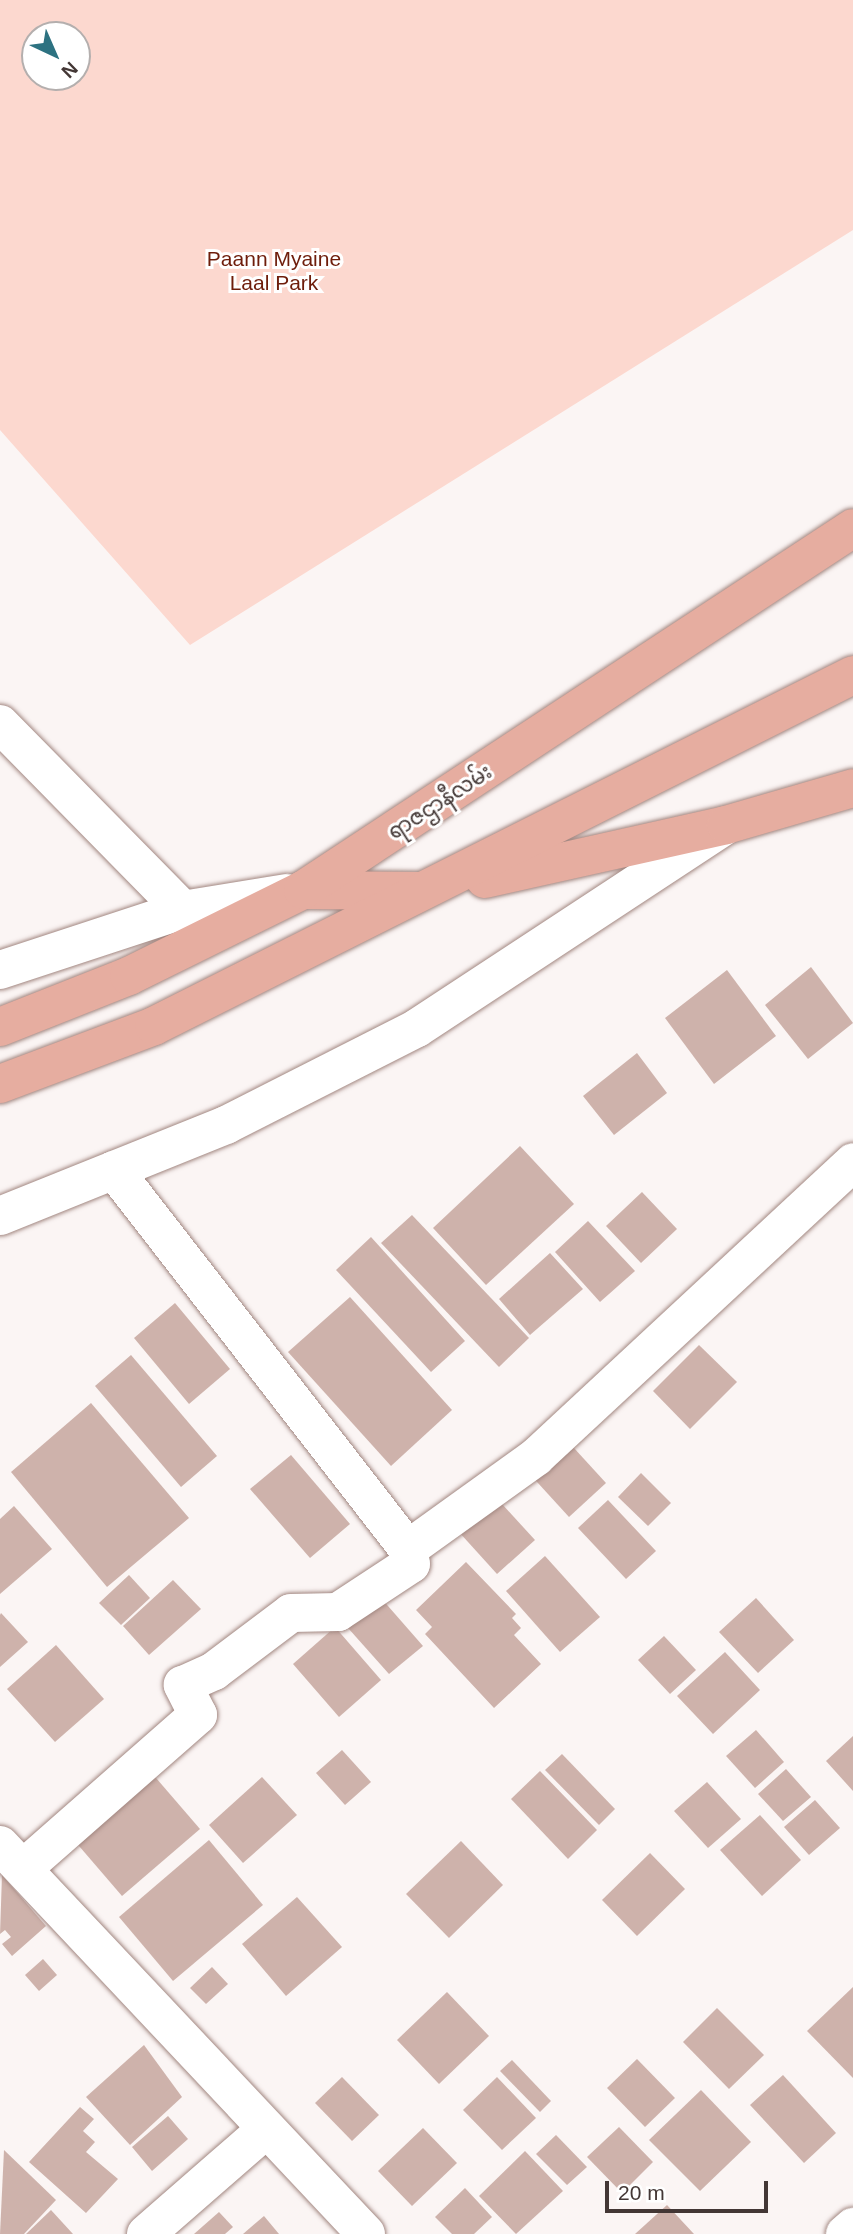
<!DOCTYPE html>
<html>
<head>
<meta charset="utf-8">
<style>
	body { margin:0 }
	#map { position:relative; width:853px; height:2234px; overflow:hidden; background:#fbf5f4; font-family:Arial,"Noto Sans Myanmar",sans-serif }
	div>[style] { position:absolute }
	.green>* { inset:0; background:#fcd8cf }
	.building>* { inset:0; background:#ceb2ab }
	.roads { filter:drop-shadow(0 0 2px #a28781) drop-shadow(0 0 2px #a28781) }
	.minor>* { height:38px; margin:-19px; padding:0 19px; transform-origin:19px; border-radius:19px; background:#fff }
	.major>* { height:38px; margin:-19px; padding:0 19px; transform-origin:19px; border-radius:19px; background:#e6ada0 }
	span { translate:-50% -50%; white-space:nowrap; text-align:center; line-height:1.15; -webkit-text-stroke:6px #fff; paint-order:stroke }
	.park-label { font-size:21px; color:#6e1d0b }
	.street-label { font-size:21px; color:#433735 }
	.north { position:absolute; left:21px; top:21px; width:70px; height:70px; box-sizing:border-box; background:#fff; border:2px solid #b4afae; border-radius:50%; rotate:136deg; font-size:19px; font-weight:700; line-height:28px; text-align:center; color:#433735 }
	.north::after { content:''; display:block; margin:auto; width:24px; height:32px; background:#2d7281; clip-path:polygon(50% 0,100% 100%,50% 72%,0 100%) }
	.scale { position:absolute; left:605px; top:2181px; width:163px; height:32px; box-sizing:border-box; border:4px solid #433735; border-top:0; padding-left:9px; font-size:21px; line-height:24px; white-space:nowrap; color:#433735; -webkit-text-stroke:5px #fff; paint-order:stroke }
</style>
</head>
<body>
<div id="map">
	<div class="green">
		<div style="clip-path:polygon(evenodd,0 0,853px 0,853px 230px,190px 645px,0 430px,0 0,35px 35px,77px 35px,77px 77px,35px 77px,35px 35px)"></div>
	</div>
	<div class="building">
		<div style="clip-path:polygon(811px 967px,853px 1023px,808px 1059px,765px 1005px)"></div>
		<div style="clip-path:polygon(727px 970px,776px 1036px,714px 1084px,665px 1018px)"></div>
		<div style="clip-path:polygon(637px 1053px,667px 1093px,614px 1135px,583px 1096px)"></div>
		<div style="clip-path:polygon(520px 1146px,574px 1204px,486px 1285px,433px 1228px)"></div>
		<div style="clip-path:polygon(642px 1192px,677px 1229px,641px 1263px,606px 1226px)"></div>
		<div style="clip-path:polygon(412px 1215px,529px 1338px,499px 1367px,381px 1243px)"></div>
		<div style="clip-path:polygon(588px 1221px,635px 1271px,600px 1302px,555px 1252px)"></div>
		<div style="clip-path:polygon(371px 1237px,465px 1341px,431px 1372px,336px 1270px)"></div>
		<div style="clip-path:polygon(550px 1253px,583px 1289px,530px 1335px,499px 1299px)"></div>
		<div style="clip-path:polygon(350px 1297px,452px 1410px,391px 1466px,288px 1352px)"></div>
		<div style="clip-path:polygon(175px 1303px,230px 1369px,189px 1404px,134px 1338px)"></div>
		<div style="clip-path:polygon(699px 1345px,737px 1382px,690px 1429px,653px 1391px)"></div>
		<div style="clip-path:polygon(131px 1355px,217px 1456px,181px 1487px,95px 1386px)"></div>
		<div style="clip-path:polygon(91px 1403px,189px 1518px,107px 1587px,11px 1472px)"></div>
		<div style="clip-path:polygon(563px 1436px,606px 1483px,569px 1517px,527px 1471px)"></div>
		<div style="clip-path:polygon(291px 1455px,350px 1524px,310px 1558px,250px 1489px)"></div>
		<div style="clip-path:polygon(641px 1473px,671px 1503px,648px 1526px,618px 1497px)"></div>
		<div style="clip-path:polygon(491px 1492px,535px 1540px,497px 1574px,449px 1521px)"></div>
		<div style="clip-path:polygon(608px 1500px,656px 1551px,626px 1579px,578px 1528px)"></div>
		<div style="clip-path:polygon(14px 1506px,52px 1549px,0 1594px,0 1519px)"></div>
		<div style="clip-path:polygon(545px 1556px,600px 1617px,560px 1652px,506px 1591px)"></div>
		<div style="clip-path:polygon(466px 1562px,516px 1614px,512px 1618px,521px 1628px,514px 1635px,541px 1664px,494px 1708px,425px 1634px,432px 1627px,416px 1610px)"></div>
		<div style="clip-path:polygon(129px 1575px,150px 1598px,121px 1625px,99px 1603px)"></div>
		<div style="clip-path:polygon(173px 1580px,201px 1609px,149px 1655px,123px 1626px)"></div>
		<div style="clip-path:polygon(374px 1590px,423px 1646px,389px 1674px,340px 1619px)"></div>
		<div style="clip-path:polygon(756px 1598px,794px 1640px,758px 1673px,719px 1632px)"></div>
		<div style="clip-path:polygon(1px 1613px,28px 1642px,0 1667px,0 1615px)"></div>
		<div style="clip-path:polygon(335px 1627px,381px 1680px,339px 1717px,293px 1664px)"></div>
		<div style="clip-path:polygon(664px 1636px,696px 1670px,670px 1694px,638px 1660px)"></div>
		<div style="clip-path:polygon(56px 1645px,104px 1699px,55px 1742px,7px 1689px)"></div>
		<div style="clip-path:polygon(725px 1652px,760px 1690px,713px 1734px,677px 1696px)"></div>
		<div style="clip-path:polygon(756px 1730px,784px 1762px,755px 1788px,726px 1756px)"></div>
		<div style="clip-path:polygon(853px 1736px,853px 1791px,826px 1761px)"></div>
		<div style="clip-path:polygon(342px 1750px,371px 1782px,345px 1805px,316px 1773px)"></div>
		<div style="clip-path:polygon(562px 1754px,615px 1809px,599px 1825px,545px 1770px)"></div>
		<div style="clip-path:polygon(144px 1764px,200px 1829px,122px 1896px,67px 1832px)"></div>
		<div style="clip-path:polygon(786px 1769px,811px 1797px,783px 1821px,758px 1794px)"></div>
		<div style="clip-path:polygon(540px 1771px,597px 1830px,568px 1859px,511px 1799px)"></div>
		<div style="clip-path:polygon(262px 1777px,297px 1815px,243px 1863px,209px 1825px)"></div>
		<div style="clip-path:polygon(707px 1782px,741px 1819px,708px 1848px,674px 1811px)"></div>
		<div style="clip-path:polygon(815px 1800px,840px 1828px,809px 1855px,784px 1827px)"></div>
		<div style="clip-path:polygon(760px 1815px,801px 1860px,762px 1896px,720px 1850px)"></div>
		<div style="clip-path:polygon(209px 1840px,263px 1905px,173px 1981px,119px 1917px)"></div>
		<div style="clip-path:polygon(461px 1841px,503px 1885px,449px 1938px,406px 1894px)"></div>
		<div style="clip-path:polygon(650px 1853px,685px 1889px,637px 1936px,602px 1900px)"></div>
		<div style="clip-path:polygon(2px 1875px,46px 1926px,12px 1956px,2px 1944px,11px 1937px,5px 1930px,0 1934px)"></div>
		<div style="clip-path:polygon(297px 1897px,342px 1947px,286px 1996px,242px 1944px)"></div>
		<div style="clip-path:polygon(43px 1959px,57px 1975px,39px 1991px,25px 1975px)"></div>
		<div style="clip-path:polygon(212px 1967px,228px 1984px,206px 2004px,190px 1988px)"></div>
		<div style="clip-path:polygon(853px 1987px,853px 2078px,807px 2031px)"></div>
		<div style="clip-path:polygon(447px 1992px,489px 2036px,439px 2084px,397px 2040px)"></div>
		<div style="clip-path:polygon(717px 2008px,764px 2055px,729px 2089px,683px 2042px)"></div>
		<div style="clip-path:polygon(144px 2045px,182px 2097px,130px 2145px,86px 2097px)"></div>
		<div style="clip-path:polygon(637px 2059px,675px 2098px,645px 2127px,607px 2088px)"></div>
		<div style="clip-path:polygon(512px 2060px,551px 2101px,540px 2112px,500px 2071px)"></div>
		<div style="clip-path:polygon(783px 2075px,836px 2133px,804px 2163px,750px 2105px)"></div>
		<div style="clip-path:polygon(342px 2077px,379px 2115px,352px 2141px,315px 2103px)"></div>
		<div style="clip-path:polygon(497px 2077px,536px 2118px,502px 2150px,463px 2110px)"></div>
		<div style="clip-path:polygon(701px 2090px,751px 2142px,700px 2191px,649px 2140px)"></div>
		<div style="clip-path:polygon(80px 2107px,94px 2119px,83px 2131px,95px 2142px,86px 2152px,118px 2179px,86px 2213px,29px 2162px)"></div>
		<div style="clip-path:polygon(168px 2116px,188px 2139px,152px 2171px,132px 2147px)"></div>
		<div style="clip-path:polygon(619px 2127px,653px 2162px,622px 2193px,587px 2157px)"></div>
		<div style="clip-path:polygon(423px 2128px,457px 2163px,412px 2206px,378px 2171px)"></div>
		<div style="clip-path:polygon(556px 2135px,587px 2167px,567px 2185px,536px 2154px)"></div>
		<div style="clip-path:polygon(4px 2150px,56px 2200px,24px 2234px,0 2234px)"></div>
		<div style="clip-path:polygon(525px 2151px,563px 2191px,516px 2234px,479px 2196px)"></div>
		<div style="clip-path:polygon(465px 2188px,492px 2217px,474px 2234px,452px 2234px,435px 2217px)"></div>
		<div style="clip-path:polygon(667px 2205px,694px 2234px,635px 2234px)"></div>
		<div style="clip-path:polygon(51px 2210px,73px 2234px,26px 2234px)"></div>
		<div style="clip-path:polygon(219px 2212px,233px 2227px,225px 2234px,194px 2234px)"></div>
		<div style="clip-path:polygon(264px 2216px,279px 2234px,243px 2234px)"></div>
	</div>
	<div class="roads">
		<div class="minor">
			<div style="left:0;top:724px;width:261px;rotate:45.5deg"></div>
			<div style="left:0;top:970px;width:193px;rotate:-18.2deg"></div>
			<div style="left:183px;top:910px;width:105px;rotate:-9.3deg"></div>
			<div style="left:114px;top:1170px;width:480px;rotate:52.2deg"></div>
			<div style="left:0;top:1216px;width:244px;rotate:-21.9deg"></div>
			<div style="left:226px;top:1125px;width:214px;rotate:-26.9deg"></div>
			<div style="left:417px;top:1028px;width:368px;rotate:-33.3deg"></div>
			<div style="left:0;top:1845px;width:534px;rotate:46.74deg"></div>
			<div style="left:26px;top:1866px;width:229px;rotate:-41.3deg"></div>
			<div style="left:198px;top:1715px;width:34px;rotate:-117deg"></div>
			<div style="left:183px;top:1685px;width:34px;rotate:-24deg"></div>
			<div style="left:214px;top:1671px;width:96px;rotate:-37deg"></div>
			<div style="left:291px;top:1613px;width:47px;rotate:-1.2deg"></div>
			<div style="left:338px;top:1612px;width:87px;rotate:-33.3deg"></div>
			<div style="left:411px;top:1564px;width:15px;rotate:-101deg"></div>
			<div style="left:408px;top:1549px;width:158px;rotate:-35.7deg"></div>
			<div style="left:536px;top:1457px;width:433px;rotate:-42.9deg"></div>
			<div style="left:146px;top:2234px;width:157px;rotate:-41.1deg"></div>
			<div style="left:845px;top:2234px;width:11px;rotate:-41deg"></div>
		</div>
		<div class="major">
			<div style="left:485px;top:879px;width:247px;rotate:-12.6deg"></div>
			<div style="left:726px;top:825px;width:132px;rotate:-16.2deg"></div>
			<div style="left:303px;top:890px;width:116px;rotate:0.5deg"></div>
			<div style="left:0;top:1027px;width:139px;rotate:-21.6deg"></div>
			<div style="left:129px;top:976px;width:194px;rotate:-26.3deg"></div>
			<div style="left:303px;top:890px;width:658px;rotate:-33.35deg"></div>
			<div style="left:0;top:1084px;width:165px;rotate:-20.6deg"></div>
			<div style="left:154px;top:1026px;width:782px;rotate:-26.66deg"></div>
		</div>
	</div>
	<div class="park-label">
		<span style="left:274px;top:271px">Paann Myaine<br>Laal Park</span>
	</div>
	<div class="street-label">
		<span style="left:440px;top:802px;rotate:-33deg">ရာဇဌာနီလမ်း</span>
	</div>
	<div class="north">N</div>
	<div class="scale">20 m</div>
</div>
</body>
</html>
